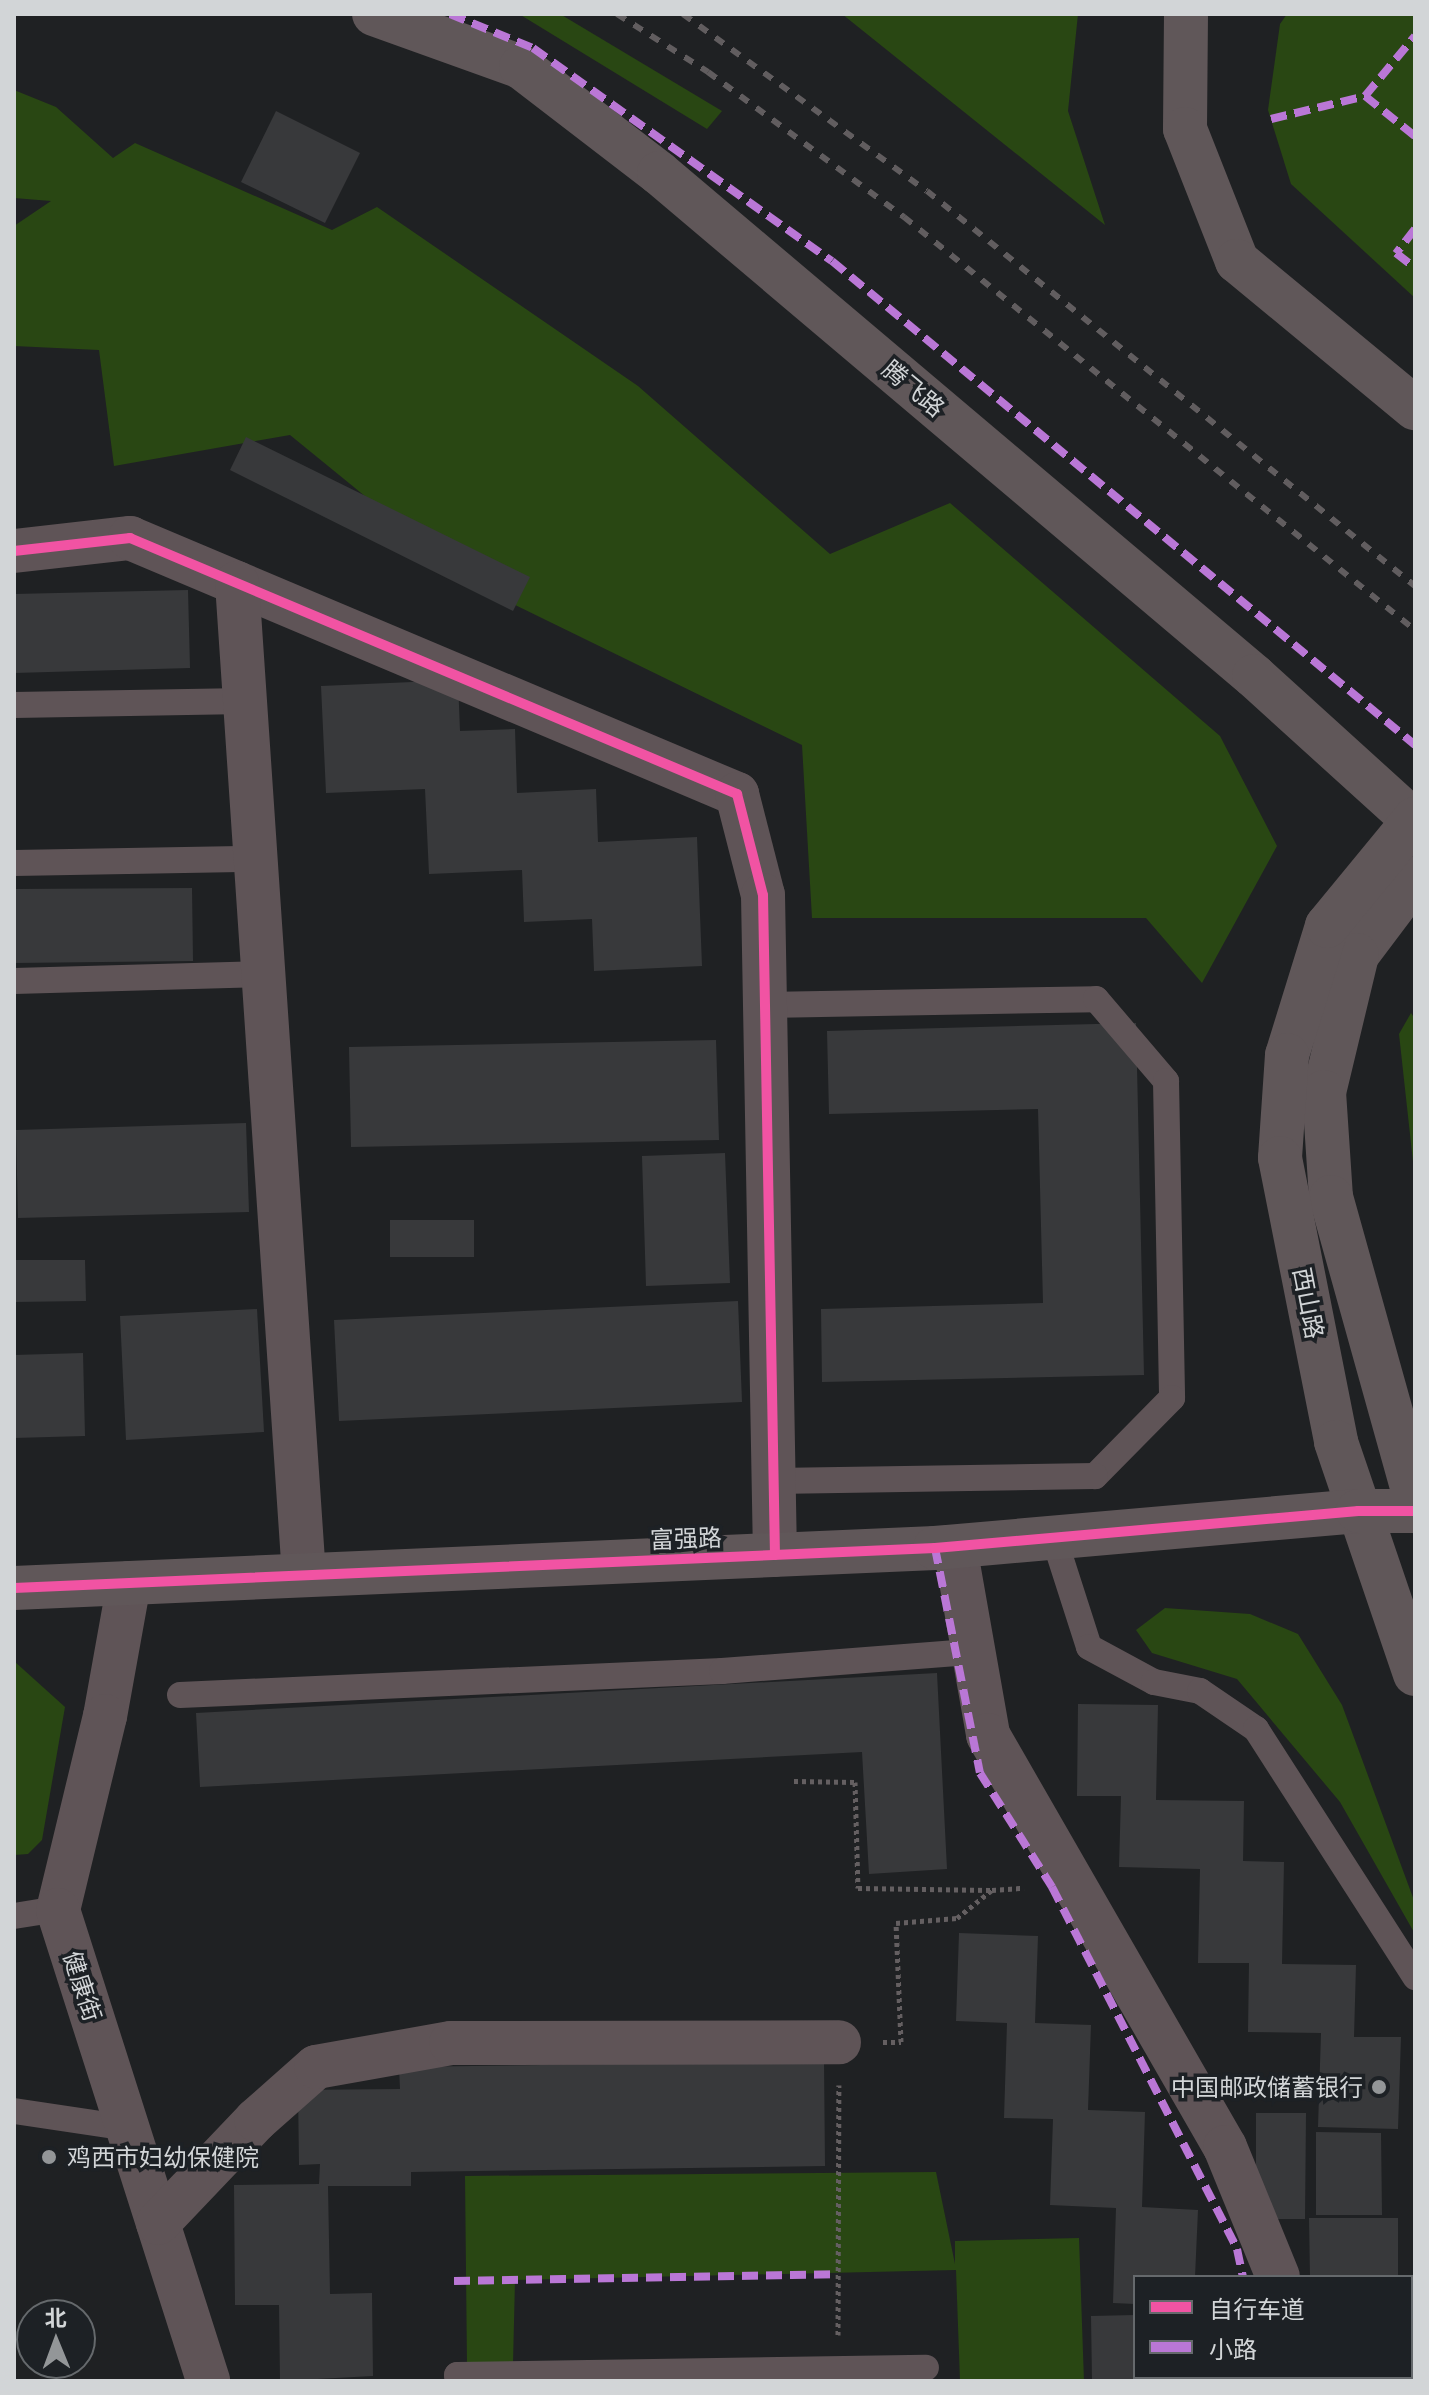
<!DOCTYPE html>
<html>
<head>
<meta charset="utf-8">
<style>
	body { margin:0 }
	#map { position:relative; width:1429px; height:2395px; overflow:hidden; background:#1f2123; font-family:Barlow,"Noto Sans SC",sans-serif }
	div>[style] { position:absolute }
	.green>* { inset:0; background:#294713 }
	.building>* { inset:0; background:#38393b }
	.path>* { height:5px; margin-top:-2.5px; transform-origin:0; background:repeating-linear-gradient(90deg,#645f61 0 4px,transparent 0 8px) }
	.lane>* { height:26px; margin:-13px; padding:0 13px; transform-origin:13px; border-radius:13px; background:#5f5457 }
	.street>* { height:44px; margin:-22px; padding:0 22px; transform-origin:22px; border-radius:22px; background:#5f5457 }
	.secondary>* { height:44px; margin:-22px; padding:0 22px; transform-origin:22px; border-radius:22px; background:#605759 }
	.rail>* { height:6px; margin-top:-3px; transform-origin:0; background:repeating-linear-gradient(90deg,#615d5f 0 10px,transparent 0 20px) }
	.secondary-bridge>* { height:44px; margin:-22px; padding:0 22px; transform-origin:22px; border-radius:22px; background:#605759 }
	.quiet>* { height:8px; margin-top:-4px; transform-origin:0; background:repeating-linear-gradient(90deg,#ba77d6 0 16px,transparent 0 24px) }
	.cycleway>* { height:10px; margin:-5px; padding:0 5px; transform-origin:5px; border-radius:5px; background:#f153a3 }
	.dots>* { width:22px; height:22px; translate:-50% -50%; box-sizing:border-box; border:4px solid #1d2125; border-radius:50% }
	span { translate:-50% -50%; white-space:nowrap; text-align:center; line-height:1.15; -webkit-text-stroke:7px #1d2125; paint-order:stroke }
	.street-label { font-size:24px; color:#d2d5d7 }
	.poi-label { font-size:24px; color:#d2d5d7 }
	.right { translate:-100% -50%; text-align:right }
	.left { translate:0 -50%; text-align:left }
	.frame { position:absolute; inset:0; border:16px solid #d2d5d7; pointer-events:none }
	.legend { position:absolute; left:1133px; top:2275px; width:280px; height:104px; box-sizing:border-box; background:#1d2125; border:2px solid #65696c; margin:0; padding:10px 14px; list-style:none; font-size:24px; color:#d2d5d7 }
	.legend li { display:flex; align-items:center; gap:16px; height:40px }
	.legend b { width:40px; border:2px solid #65696c }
	.north { position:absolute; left:16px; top:2299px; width:80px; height:80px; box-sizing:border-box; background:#1d2125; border:2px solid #65696c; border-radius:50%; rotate:359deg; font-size:22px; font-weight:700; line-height:32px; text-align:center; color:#d2d5d7 }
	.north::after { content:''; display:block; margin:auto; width:28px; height:36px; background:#939698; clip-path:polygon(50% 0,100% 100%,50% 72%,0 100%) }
</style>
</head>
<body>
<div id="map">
	<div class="green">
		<div style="clip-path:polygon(519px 14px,560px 14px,722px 111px,707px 129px)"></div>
		<div style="clip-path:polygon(842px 14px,1078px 14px,1068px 111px,1105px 225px)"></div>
		<div style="clip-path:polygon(1287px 14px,1415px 14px,1415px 298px,1291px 184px,1268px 110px,1280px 24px)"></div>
		<div style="clip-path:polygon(14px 90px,56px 107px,113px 158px,135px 143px,332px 230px,377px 207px,638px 386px,830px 554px,950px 503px,1220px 736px,1277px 846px,1202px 983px,1146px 918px,812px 918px,802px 745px,474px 585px,290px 435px,114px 466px,99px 350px,14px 346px,14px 226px,51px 201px,14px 198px)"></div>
		<div style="clip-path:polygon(1411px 1013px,1415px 1019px,1415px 1180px,1399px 1034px)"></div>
		<div style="clip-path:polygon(1165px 1608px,1250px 1614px,1298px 1634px,1342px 1705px,1415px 1903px,1415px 1934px,1340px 1802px,1237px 1679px,1152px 1653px,1136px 1630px)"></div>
		<div style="clip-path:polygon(14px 1661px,65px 1707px,42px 1840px,28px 1854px,14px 1855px)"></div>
		<div style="clip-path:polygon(936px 2172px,955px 2264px,955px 2241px,1079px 2238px,1084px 2381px,960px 2381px,956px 2270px,515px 2280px,513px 2364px,467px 2365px,465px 2176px)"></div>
	</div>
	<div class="building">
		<div style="clip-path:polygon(276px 111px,360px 153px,325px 223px,241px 182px)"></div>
		<div style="clip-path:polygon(246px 437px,530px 577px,513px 611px,230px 470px)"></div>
		<div style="clip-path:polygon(188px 590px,190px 668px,14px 673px,14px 594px)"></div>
		<div style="clip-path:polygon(458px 680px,460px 731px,515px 729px,517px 793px,596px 789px,598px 842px,697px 837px,702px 966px,594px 971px,592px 919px,524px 922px,522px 870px,429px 874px,425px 789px,326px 793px,321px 686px)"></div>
		<div style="clip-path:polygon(192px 888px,193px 961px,14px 963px,14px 889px)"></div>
		<div style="clip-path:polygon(1136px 1023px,1144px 1375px,822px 1382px,821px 1309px,1043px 1303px,1038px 1109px,829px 1114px,827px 1031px)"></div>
		<div style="clip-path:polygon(716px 1040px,719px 1140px,351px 1147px,349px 1047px)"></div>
		<div style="clip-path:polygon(246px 1123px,249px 1212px,18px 1218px,16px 1130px)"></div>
		<div style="clip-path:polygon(725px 1153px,730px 1283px,646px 1286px,642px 1156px)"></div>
		<div style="clip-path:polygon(390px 1220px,474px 1220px,474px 1257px,390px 1257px)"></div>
		<div style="clip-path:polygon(14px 1260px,85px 1260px,86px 1301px,14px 1302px)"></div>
		<div style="clip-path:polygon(738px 1301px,742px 1402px,339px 1421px,334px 1320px)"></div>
		<div style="clip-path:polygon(257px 1309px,264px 1432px,126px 1440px,120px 1316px)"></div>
		<div style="clip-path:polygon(83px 1353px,85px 1436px,14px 1438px,14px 1355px)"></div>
		<div style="clip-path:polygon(937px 1673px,947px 1869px,869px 1874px,862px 1752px,200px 1787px,196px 1713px)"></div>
		<div style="clip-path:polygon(1078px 1704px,1158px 1705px,1156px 1800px,1244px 1801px,1243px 1861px,1284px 1862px,1282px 1964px,1356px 1965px,1354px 2037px,1401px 2037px,1398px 2129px,1318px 2127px,1321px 2033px,1248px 2032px,1249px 1963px,1198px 1963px,1200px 1869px,1119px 1867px,1121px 1796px,1077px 1796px)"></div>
		<div style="clip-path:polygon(959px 1933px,1038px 1936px,1035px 2023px,1091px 2025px,1088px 2110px,1145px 2112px,1142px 2207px,1198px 2210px,1195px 2277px,1135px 2277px,1135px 2304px,1113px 2303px,1116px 2208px,1050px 2205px,1053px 2119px,1004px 2118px,1007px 2023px,956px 2021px)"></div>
		<div style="clip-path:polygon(824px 2061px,825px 2166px,411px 2172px,411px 2186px,328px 2186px,330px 2294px,372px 2293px,373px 2376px,280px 2381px,279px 2305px,235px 2305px,234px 2185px,319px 2184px,320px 2164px,299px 2165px,298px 2090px,400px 2089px,399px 2067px)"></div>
		<div style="clip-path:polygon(1256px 2113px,1306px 2113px,1305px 2219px,1256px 2219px)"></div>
		<div style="clip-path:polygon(1316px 2132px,1381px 2133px,1382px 2215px,1316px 2215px)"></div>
		<div style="clip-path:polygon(1309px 2218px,1398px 2218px,1398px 2277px,1310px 2277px)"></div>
		<div style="clip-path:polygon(1135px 2315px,1135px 2377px,1171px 2381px,1092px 2381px,1091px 2316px)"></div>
		<div style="clip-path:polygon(1311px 2377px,1399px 2377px,1399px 2381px,1311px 2381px)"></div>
	</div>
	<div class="path">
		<div style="left:794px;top:1781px;width:61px;rotate:0.9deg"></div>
		<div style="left:855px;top:1782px;width:106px;rotate:88.4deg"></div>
		<div style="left:858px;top:1888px;width:132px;rotate:0.9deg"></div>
		<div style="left:883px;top:2042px;width:18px"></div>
		<div style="left:901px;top:2042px;width:119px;rotate:-92.4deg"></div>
		<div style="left:896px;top:1923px;width:61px;rotate:-4.7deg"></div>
		<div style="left:957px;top:1918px;width:45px;rotate:-38.7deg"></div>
		<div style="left:992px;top:1890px;width:32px;rotate:-4deg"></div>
		<div style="left:838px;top:2335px;width:250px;rotate:-89.8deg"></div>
	</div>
	<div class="lane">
		<div style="left:14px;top:705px;width:231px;rotate:-1deg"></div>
		<div style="left:14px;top:863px;width:241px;rotate:-1deg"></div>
		<div style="left:14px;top:981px;width:249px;rotate:-1.6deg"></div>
		<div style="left:765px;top:1005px;width:331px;rotate:-1deg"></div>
		<div style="left:1096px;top:999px;width:108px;rotate:49.5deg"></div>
		<div style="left:1166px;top:1081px;width:317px;rotate:88.9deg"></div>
		<div style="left:1172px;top:1398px;width:110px;rotate:134.6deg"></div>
		<div style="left:1095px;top:1476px;width:321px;rotate:179.1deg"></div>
		<div style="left:1054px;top:1538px;width:114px;rotate:72.2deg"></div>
		<div style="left:1089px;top:1647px;width:74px;rotate:28.3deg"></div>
		<div style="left:1154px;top:1682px;width:47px;rotate:11.1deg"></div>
		<div style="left:1200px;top:1691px;width:68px;rotate:34.2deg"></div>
		<div style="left:1256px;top:1729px;width:295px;rotate:57.3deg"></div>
		<div style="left:180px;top:1695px;width:543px;rotate:-2.54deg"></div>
		<div style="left:722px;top:1671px;width:235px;rotate:-4.4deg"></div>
		<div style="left:14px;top:1916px;width:45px;rotate:-9deg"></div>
		<div style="left:14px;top:2111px;width:115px;rotate:8.5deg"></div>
		<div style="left:458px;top:2381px;width:6px;rotate:-99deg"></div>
		<div style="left:457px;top:2375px;width:469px;rotate:-0.9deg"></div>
	</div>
	<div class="street">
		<div style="left:14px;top:551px;width:117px;rotate:-6.4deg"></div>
		<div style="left:130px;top:538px;width:659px;rotate:22.87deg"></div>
		<div style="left:737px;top:794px;width:104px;rotate:75.6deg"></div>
		<div style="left:763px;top:895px;width:660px;rotate:88.96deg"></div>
		<div style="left:237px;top:583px;width:994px;rotate:86.14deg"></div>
		<div style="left:955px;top:1547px;width:191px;rotate:80deg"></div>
		<div style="left:988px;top:1735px;width:475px;rotate:60.1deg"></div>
		<div style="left:1225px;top:2147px;width:140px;rotate:67.8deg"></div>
		<div style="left:129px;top:1583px;width:135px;rotate:100.2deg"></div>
		<div style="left:105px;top:1716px;width:200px;rotate:103.6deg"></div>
		<div style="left:58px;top:1910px;width:494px;rotate:72.3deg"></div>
		<div style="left:158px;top:2223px;width:142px;rotate:-46.4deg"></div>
		<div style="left:256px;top:2120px;width:80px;rotate:-41.5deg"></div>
		<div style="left:316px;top:2067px;width:137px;rotate:-10.1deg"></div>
		<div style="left:451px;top:2043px;width:388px;rotate:-0.1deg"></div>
		<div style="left:1288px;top:2377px;width:4px;rotate:90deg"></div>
	</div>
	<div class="secondary">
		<div style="left:374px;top:14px;width:156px;rotate:19.8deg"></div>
		<div style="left:521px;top:67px;width:174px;rotate:37.5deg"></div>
		<div style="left:659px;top:173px;width:779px;rotate:40.21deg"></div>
		<div style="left:1254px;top:676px;width:217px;rotate:42.2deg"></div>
		<div style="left:1186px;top:14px;width:115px;rotate:90.5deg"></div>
		<div style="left:1185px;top:129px;width:142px;rotate:68.5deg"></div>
		<div style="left:1237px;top:261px;width:231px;rotate:39.6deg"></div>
		<div style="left:1415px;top:878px;width:96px;rotate:127deg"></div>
		<div style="left:1357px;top:955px;width:141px;rotate:103.5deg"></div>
		<div style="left:1324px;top:1092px;width:105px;rotate:86.2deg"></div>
		<div style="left:1331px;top:1197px;width:313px;rotate:74.4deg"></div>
		<div style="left:1327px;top:926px;width:135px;rotate:107.2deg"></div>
		<div style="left:1287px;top:1055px;width:103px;rotate:93.9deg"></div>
		<div style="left:1280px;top:1158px;width:289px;rotate:78.8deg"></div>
		<div style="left:1336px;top:1442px;width:245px;rotate:71.2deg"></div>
		<div style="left:14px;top:1588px;width:922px;rotate:-2.49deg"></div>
		<div style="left:935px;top:1548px;width:425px;rotate:-5deg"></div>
		<div style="left:1358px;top:1511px;width:57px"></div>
	</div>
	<div class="rail">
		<div style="left:617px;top:14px;width:108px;rotate:32.5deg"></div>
		<div style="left:708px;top:72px;width:244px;rotate:36.5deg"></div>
		<div style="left:904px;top:217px;width:657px;rotate:38.95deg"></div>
		<div style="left:683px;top:14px;width:301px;rotate:36deg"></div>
		<div style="left:927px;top:191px;width:628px;rotate:38.99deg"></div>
	</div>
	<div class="secondary-bridge">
		<div style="left:1327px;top:926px;width:139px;rotate:-50.6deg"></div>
	</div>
	<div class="quiet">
		<div style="left:450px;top:14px;width:90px;rotate:22.3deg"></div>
		<div style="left:533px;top:48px;width:367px;rotate:35.5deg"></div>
		<div style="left:832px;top:261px;width:758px;rotate:39.7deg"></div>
		<div style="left:1365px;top:96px;width:78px;rotate:-50.2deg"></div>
		<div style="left:1271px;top:119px;width:97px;rotate:-13.7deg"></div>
		<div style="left:1365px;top:96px;width:64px;rotate:38.7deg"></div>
		<div style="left:1415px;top:229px;width:31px;rotate:128deg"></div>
		<div style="left:1396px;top:253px;width:24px;rotate:38deg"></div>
		<div style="left:935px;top:1548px;width:229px;rotate:78.7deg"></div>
		<div style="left:980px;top:1773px;width:135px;rotate:57.7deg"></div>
		<div style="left:1052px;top:1887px;width:407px;rotate:62.9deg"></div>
		<div style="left:1237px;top:2249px;width:29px;rotate:78deg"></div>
		<div style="left:454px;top:2281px;width:382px;rotate:-1deg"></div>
		<div style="left:1255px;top:2377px;width:4px;rotate:90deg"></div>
	</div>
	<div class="cycleway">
		<div style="left:14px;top:551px;width:117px;rotate:-6.4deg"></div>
		<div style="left:130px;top:538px;width:659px;rotate:22.87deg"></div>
		<div style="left:737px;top:794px;width:104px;rotate:75.6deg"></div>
		<div style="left:763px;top:895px;width:660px;rotate:88.96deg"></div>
		<div style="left:14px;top:1588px;width:922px;rotate:-2.49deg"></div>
		<div style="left:935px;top:1548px;width:425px;rotate:-5deg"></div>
		<div style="left:1358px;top:1511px;width:57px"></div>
	</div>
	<div class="dots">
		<div style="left:1379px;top:2087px;background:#939698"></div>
		<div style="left:49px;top:2157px;background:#939698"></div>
	</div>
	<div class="street-label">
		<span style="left:914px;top:388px;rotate:40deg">腾飞路</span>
		<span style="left:1309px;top:1303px;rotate:79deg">西山路</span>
		<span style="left:686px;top:1538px;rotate:-2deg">富强路</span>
		<span style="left:83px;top:1986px;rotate:72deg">健康街</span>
	</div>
	<div class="poi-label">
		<span class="right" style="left:1363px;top:2087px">中国邮政储蓄银行</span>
		<span class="left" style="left:67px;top:2157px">鸡西市妇幼保健院</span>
	</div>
	<div class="frame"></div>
	<ul class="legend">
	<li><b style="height:10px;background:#f153a3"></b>自行车道</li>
	<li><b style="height:10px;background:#ba77d6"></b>小路</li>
	</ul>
	<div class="north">北</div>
</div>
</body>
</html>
